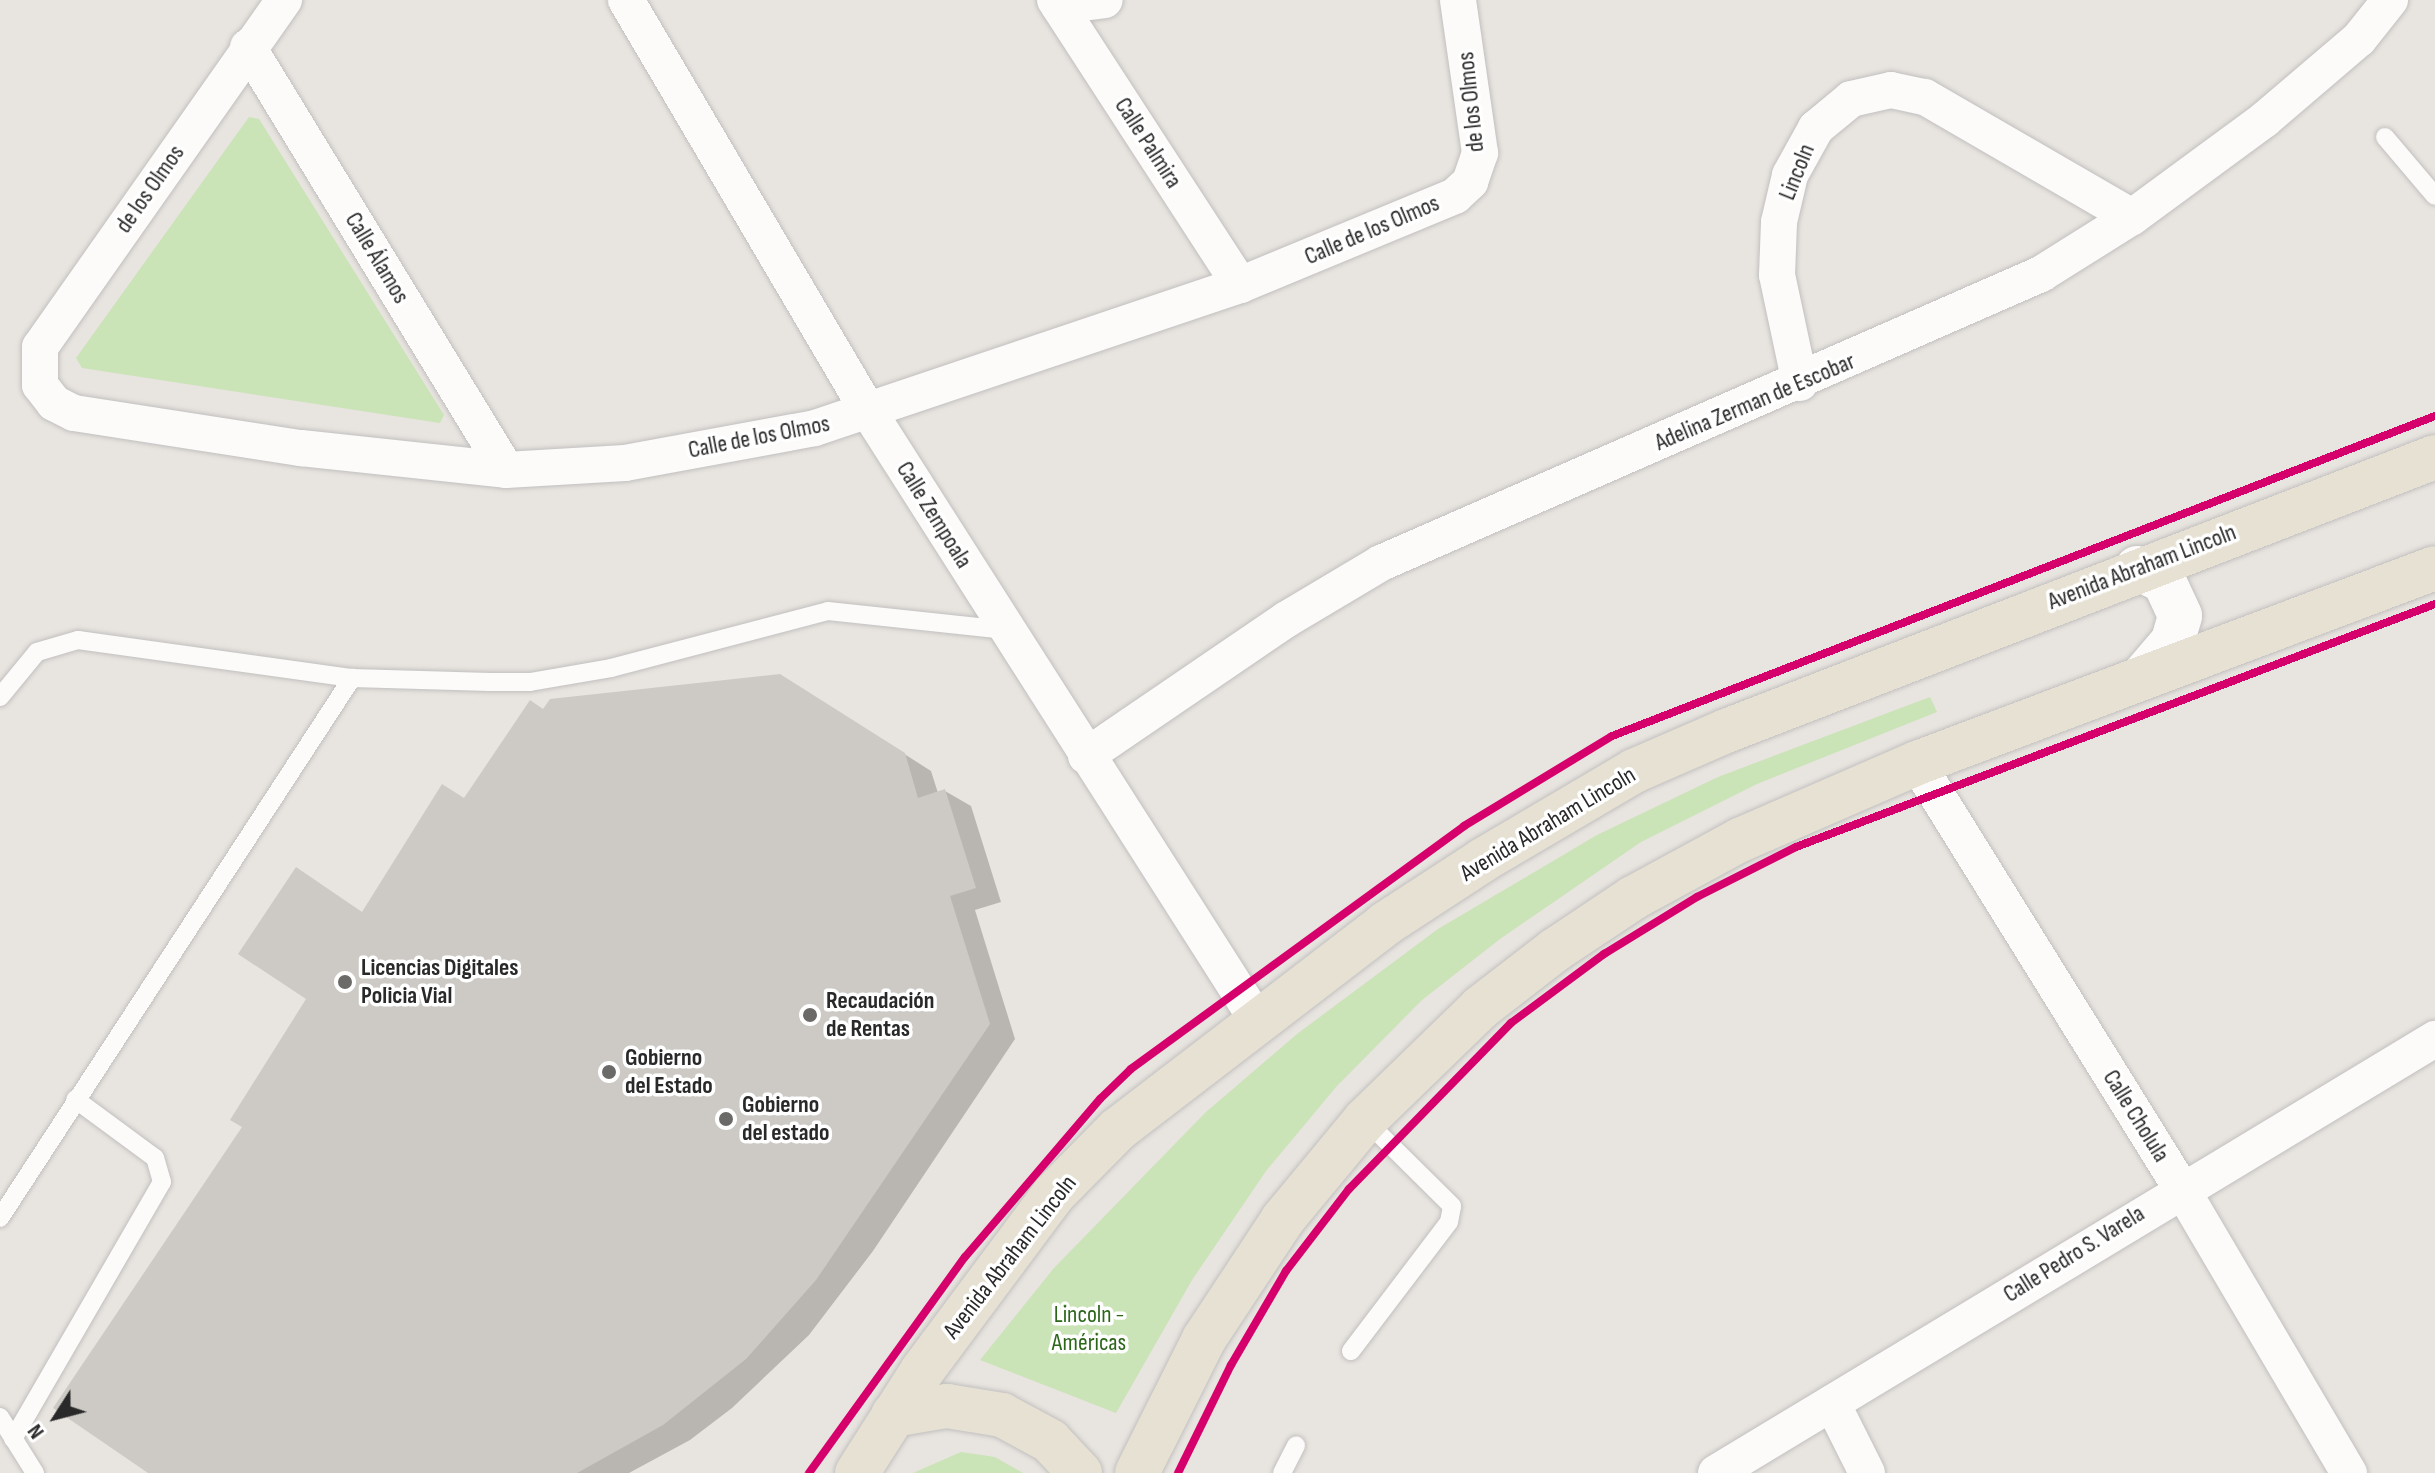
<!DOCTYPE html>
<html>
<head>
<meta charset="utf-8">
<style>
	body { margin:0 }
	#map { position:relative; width:2435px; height:1473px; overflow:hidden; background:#e8e4df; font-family:"Sofia Sans Condensed",sans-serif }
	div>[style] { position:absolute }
	.green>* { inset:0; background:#cae3b7 }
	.shadow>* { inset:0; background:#0003 }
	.building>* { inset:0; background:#cdcac6 }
	.roads { filter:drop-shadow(0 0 2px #c1c0c0) drop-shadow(0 0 2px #c1c0c0) }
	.lane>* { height:18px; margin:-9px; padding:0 9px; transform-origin:9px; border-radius:9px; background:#fcfbfa }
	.street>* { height:36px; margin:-18px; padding:0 18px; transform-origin:18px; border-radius:18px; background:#fcfbfa }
	.secondary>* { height:44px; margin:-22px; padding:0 22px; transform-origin:22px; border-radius:22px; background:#fcfbfa }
	.primary>* { height:44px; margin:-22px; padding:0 22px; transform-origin:22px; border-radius:22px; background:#e6e1d2 }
	.cycleway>* { height:8px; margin:-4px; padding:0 4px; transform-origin:4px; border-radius:4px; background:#d6006c }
	.dots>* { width:22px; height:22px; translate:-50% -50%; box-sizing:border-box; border:4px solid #fff; border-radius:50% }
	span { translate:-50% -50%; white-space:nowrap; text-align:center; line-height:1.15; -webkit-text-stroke:7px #fff; paint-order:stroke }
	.street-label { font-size:24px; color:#292929 }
	.poi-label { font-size:24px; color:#292929; font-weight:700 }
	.left { translate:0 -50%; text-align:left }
	.park-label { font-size:24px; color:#2b6619 }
	.north { position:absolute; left:16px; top:1377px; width:80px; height:80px; -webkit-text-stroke:6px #fff; paint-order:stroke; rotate:234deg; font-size:22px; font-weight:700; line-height:32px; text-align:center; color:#292929 }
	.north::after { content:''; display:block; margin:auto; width:28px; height:36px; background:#292929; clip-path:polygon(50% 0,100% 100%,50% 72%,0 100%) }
</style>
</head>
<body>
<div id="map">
	<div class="green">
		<div style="clip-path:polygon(249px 117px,259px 119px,444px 415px,440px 423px,82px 368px,76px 358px)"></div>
		<div style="clip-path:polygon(1930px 697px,1937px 712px,1757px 784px,1641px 842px,1500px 939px,1422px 1000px,1336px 1087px,1266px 1171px,1192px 1280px,1116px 1413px,980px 1360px,1054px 1268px,1206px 1112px,1297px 1034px,1438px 929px,1597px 835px,1718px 777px)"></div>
		<div style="clip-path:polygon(961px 1452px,995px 1457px,1023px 1473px,913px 1473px)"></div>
	</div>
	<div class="shadow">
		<div style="clip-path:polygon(807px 692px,931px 771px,938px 793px,945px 791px,971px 806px,1001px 902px,975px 910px,1015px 1039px,873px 1251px,809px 1335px,732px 1408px,690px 1440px,629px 1473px,152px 1473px,245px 1127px,309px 999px,296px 870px,363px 913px,544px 711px)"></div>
	</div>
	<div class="building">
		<div style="clip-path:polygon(780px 674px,905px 753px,918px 798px,945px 789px,976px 888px,950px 896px,990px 1024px,816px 1280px,746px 1359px,663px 1425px,577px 1473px,148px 1473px,53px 1408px,242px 1127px,230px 1120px,306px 999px,238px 954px,296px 867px,362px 912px,442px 784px,464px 798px,530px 700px,543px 709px,550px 699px)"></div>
	</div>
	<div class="roads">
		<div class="lane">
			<div style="left:2385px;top:137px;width:77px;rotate:49.7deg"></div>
			<div style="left:0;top:697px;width:58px;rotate:-50.6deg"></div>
			<div style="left:37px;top:652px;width:43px;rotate:-16.3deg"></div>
			<div style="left:78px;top:640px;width:277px;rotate:7.9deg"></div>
			<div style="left:352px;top:678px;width:138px;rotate:1.7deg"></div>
			<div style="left:490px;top:682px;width:40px"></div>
			<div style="left:530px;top:682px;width:82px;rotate:-9.8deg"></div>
			<div style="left:611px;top:668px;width:224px;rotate:-14.7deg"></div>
			<div style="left:828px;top:611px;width:179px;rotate:6.1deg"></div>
			<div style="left:0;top:1218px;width:645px;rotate:-56.9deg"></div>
			<div style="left:1351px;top:1351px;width:162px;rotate:-52.8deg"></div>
			<div style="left:1449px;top:1222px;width:16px;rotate:-79deg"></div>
			<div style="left:1452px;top:1206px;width:122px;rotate:-135.3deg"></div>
			<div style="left:0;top:1417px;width:66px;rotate:58deg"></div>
			<div style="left:13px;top:1439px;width:297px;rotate:-59.9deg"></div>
			<div style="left:162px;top:1182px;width:25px;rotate:-106deg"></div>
			<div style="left:155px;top:1158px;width:99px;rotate:-143.6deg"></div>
			<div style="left:1282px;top:1473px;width:31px;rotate:-63deg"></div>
		</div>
		<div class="street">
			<div style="left:284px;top:0;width:424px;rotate:125.1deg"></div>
			<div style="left:40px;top:347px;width:38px;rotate:90deg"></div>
			<div style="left:40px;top:385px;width:23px;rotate:52deg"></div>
			<div style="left:54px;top:403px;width:22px;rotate:27deg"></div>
			<div style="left:74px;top:413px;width:230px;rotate:8.8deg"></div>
			<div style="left:301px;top:448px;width:206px;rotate:6.1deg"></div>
			<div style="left:506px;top:470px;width:119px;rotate:-3.4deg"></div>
			<div style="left:625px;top:463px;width:193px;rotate:-10.4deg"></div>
			<div style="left:815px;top:428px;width:448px;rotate:-18.6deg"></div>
			<div style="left:1240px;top:285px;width:233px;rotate:-22.5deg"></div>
			<div style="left:1455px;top:196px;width:21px;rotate:-43deg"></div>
			<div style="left:1470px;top:182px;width:31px;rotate:-71deg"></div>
			<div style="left:1480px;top:153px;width:155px;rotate:-98.2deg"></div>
			<div style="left:626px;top:0;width:478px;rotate:59.5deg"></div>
			<div style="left:869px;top:412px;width:721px;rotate:57.46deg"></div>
			<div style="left:1055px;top:0;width:340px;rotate:57deg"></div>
			<div style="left:1059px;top:6px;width:46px;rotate:-7.4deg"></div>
			<div style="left:248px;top:47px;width:495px;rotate:58.6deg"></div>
			<div style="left:1800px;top:383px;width:110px;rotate:-102deg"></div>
			<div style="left:1777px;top:275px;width:53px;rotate:-87.8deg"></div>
			<div style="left:1779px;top:222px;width:48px;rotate:-76.8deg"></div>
			<div style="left:1790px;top:175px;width:54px;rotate:-61deg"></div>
			<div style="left:1816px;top:128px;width:45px;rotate:-39.6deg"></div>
			<div style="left:1851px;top:99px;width:41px;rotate:-12.7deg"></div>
			<div style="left:1891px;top:90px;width:35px;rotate:12deg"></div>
			<div style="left:1925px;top:97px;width:239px;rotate:30.1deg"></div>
			<div style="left:1086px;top:756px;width:243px;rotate:-34.3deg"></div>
			<div style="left:1287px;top:619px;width:109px;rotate:-30.8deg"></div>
			<div style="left:1381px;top:563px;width:721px;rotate:-23.65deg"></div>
			<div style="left:2041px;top:274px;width:107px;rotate:-32.1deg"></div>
			<div style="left:2132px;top:217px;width:164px;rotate:-36.3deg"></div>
			<div style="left:2264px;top:120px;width:125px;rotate:-40.5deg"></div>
			<div style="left:2359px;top:39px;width:50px;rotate:-51.5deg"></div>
			<div style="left:1917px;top:763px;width:500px;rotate:58.15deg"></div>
			<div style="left:2181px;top:1188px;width:331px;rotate:59.5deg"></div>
			<div style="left:1832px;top:1403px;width:78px;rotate:63.4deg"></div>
			<div style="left:1716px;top:1473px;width:840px;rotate:-31.12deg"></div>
		</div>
		<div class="secondary">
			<div style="left:2137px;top:568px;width:30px;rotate:26deg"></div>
			<div style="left:2164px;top:581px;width:38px;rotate:65deg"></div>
			<div style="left:2180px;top:616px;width:26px;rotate:106deg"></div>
			<div style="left:2173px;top:641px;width:45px;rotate:130.5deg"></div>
		</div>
		<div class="primary">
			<div style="left:893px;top:1415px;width:55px;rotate:-9.5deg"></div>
			<div style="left:947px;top:1406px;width:56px;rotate:9.3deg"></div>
			<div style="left:1002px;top:1415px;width:55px;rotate:28.4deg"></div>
			<div style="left:1050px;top:1441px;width:44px;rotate:46.8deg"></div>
			<div style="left:857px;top:1473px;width:121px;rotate:-57.5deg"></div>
			<div style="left:922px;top:1371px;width:219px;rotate:-53.3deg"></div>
			<div style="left:1053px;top:1195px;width:91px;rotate:-45.4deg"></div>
			<div style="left:1117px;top:1130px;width:338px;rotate:-37.5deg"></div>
			<div style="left:1385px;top:924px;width:117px;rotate:-33.1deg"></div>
			<div style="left:1483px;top:860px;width:175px;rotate:-30.5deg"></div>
			<div style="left:1634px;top:771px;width:100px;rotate:-23.5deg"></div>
			<div style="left:1726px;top:731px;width:760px;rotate:-21.13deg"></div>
			<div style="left:1137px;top:1473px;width:150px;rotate:-63.4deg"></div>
			<div style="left:1204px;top:1339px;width:144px;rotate:-56.6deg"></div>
			<div style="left:1283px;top:1219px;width:129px;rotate:-50.4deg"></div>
			<div style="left:1365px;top:1120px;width:161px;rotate:-44.2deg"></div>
			<div style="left:1480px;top:1008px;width:95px;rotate:-37.7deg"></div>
			<div style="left:1555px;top:950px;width:94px;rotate:-33.7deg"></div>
			<div style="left:1633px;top:898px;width:122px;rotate:-28.5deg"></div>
			<div style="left:1740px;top:840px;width:193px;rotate:-23.5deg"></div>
			<div style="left:1917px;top:763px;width:553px;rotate:-20.63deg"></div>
		</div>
	</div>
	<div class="cycleway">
		<div style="left:809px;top:1473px;width:266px;rotate:-54.2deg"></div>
		<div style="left:965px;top:1257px;width:208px;rotate:-49.5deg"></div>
		<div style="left:1100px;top:1099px;width:43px;rotate:-44.1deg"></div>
		<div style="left:1131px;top:1069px;width:412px;rotate:-36.1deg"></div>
		<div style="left:1464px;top:826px;width:173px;rotate:-31.3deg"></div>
		<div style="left:1612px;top:736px;width:883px;rotate:-21.25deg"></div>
		<div style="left:1178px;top:1473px;width:120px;rotate:-63.9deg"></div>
		<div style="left:1231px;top:1365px;width:109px;rotate:-59.7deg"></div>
		<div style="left:1286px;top:1271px;width:103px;rotate:-52.5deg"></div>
		<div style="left:1349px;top:1189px;width:232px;rotate:-45.7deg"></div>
		<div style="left:1511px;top:1023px;width:116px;rotate:-36.6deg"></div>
		<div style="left:1604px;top:954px;width:109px;rotate:-31.5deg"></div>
		<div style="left:1697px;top:897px;width:111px;rotate:-26.8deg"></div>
		<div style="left:1796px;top:847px;width:684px;rotate:-20.82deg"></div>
	</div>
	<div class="dots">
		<div style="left:345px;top:982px;background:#6c6a69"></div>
		<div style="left:810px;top:1015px;background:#6c6a69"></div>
		<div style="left:609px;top:1072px;background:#6c6a69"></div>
		<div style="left:726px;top:1119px;background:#6c6a69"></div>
	</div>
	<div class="street-label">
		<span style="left:1471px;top:102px;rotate:-96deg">de los Olmos</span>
		<span style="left:1148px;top:143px;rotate:57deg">Calle Palmira</span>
		<span style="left:1797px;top:172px;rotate:-68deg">Lincoln</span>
		<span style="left:150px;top:189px;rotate:-55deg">de los Olmos</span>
		<span style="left:1372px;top:230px;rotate:-23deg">Calle de los Olmos</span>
		<span style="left:377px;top:258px;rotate:59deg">Calle Álamos</span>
		<span style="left:1755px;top:402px;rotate:-23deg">Adelina Zerman de Escobar</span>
		<span style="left:759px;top:437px;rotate:-11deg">Calle de los Olmos</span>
		<span style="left:934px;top:515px;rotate:58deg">Calle Zempoala</span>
		<span style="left:2142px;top:567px;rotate:-21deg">Avenida Abraham Lincoln</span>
		<span style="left:1548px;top:824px;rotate:-31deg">Avenida Abraham Lincoln</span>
		<span style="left:2136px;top:1116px;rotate:58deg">Calle Cholula</span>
		<span style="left:2074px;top:1254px;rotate:-32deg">Calle Pedro S. Varela</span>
		<span style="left:1010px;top:1257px;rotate:-52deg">Avenida Abraham Lincoln</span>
	</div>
	<div class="poi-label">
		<span class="left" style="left:361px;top:982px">Licencias Digitales<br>Policia Vial</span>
		<span class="left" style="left:826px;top:1015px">Recaudación<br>de Rentas</span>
		<span class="left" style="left:625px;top:1072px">Gobierno<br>del Estado</span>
		<span class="left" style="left:742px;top:1119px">Gobierno<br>del estado</span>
	</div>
	<div class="park-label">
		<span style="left:1089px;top:1329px">Lincoln -<br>Américas</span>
	</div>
	<div class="north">N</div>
</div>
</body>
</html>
